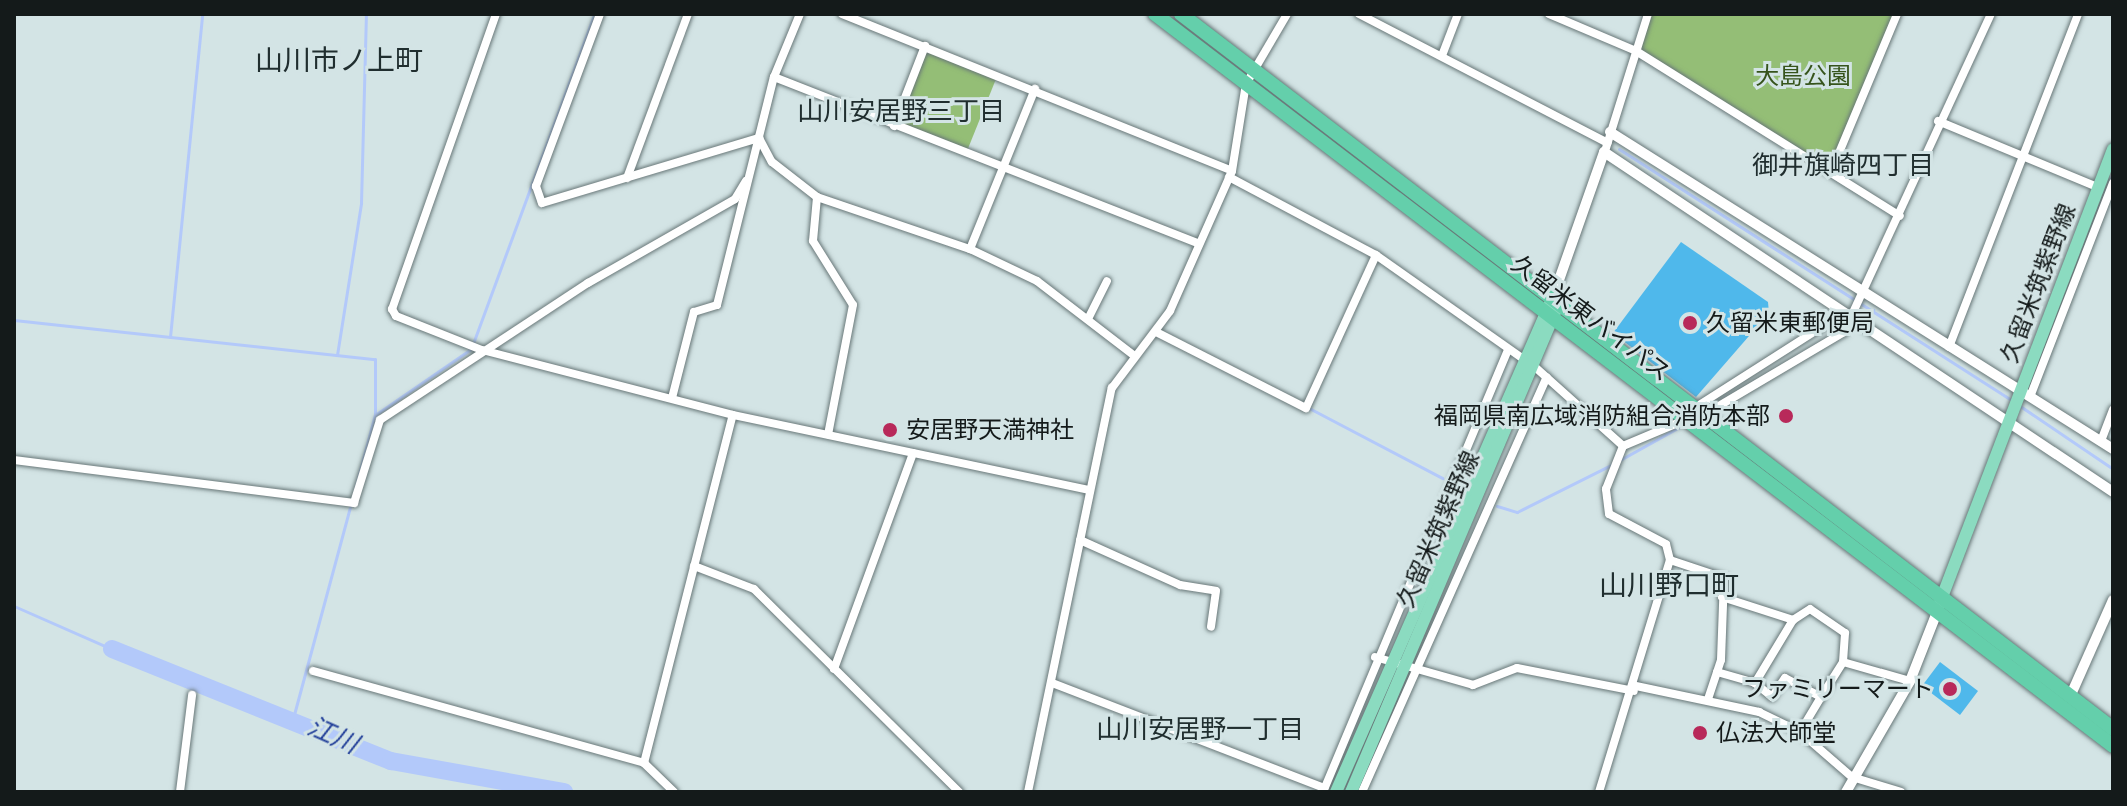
<!DOCTYPE html>
<html>
<head>
<meta charset="utf-8">
<style>
	body { margin:0 }
	#map { position:relative; width:2127px; height:806px; overflow:hidden; background:#d3e4e5; font-family:"PT Sans","Noto Sans JP",sans-serif }
	div>[style] { position:absolute }
	.green>* { inset:0; background:#94be76 }
	.stream>* { height:3px; margin:-1.5px; padding:0 1.5px; transform-origin:1.5px; border-radius:1.5px; background:#b3c9fa }
	.river>* { height:18px; margin:-9px; padding:0 9px; transform-origin:9px; border-radius:9px; background:#b3c9fa }
	.building>* { inset:0; background:#4fb8eb }
	.roads { filter:drop-shadow(0 0 2px #687778) drop-shadow(0 0 2px #687778) }
	.minor>* { height:8px; margin:-4px; padding:0 4px; transform-origin:4px; border-radius:4px; background:#fff }
	.tertiary>* { height:10px; margin:-5px; padding:0 5px; transform-origin:5px; border-radius:5px; background:#fff }
	.primary>* { height:12px; margin:-6px; padding:0 6px; transform-origin:6px; border-radius:6px; background:#8bdbc0 }
	.trunk>* { height:14px; margin:-7px; padding:0 7px; transform-origin:7px; border-radius:7px; background:#64cfab }
	.dots>* { width:22px; height:22px; translate:-50% -50%; box-sizing:border-box; border:4px solid #d3e4e5; border-radius:50% }
	span { translate:-50% -50%; white-space:nowrap; text-align:center; line-height:1.15; -webkit-text-stroke:6px #d3e4e5; paint-order:stroke }
	.park-label { font-size:24px; color:#36541c }
	.street-label { font-size:24px; color:#141a1a }
	.poi-label { font-size:24px; color:#141a1a }
	.left { translate:0 -50%; text-align:left }
	.right { translate:-100% -50%; text-align:right }
	.neighbourhood-label { font-size:26px; color:#202e2f }
	.water-label { font-size:26px; color:#23409a; font-style:italic }
	.quarter-label { font-size:28px; color:#202e2f }
	.frame { position:absolute; inset:0; border:16px solid #141a1a; pointer-events:none }
</style>
</head>
<body>
<div id="map">
	<div class="green">
		<div style="clip-path:polygon(1648px 14px,1895px 14px,1831px 172px,1636px 51px)"></div>
		<div style="clip-path:polygon(925px 46px,998px 74px,965px 156px,894px 126px)"></div>
	</div>
	<div class="stream">
		<div style="left:227px;top:14px;width:65px"></div>
		<div style="left:1619px;top:149px;width:468px;rotate:32.6deg"></div>
		<div style="left:14px;top:320px;width:363px;rotate:6.2deg"></div>
		<div style="left:375px;top:359px;width:56px;rotate:90deg"></div>
		<div style="left:375px;top:415px;width:116px;rotate:-34.5deg"></div>
		<div style="left:471px;top:349px;width:357px;rotate:-69.8deg"></div>
		<div style="left:1863px;top:322px;width:16px;rotate:-50deg"></div>
		<div style="left:170px;top:337px;width:325px;rotate:-84.3deg"></div>
		<div style="left:337px;top:355px;width:154px;rotate:-81deg"></div>
		<div style="left:361px;top:203px;width:189px;rotate:-88.5deg"></div>
		<div style="left:2027px;top:392px;width:236px;rotate:-68.6deg"></div>
		<div style="left:2020px;top:406px;width:112px;rotate:34.1deg"></div>
		<div style="left:1307px;top:407px;width:153px;rotate:27.7deg"></div>
		<div style="left:1620px;top:460px;width:72px;rotate:-29.1deg"></div>
		<div style="left:1497px;top:506px;width:21px;rotate:17deg"></div>
		<div style="left:1517px;top:512px;width:107px;rotate:-26.6deg"></div>
		<div style="left:14px;top:606px;width:107px;rotate:23.7deg"></div>
		<div style="left:292px;top:722px;width:318px;rotate:-74.9deg"></div>
	</div>
	<div class="river">
		<div style="left:112px;top:649px;width:301px;rotate:21.9deg"></div>
		<div style="left:391px;top:761px;width:176px;rotate:10.2deg"></div>
	</div>
	<div class="building">
		<div style="clip-path:polygon(1681px 242px,1768px 302px,1769px 313px,1696px 397px,1613px 333px)"></div>
		<div style="clip-path:polygon(1940px 662px,1978px 691px,1960px 715px,1922px 686px)"></div>
	</div>
	<div class="roads">
		<div class="minor">
			<div style="left:496px;top:14px;width:313px;rotate:109.4deg"></div>
			<div style="left:392px;top:309px;width:8px;rotate:60deg"></div>
			<div style="left:396px;top:316px;width:92px;rotate:21.6deg"></div>
			<div style="left:482px;top:350px;width:259px;rotate:14.5deg"></div>
			<div style="left:733px;top:415px;width:363px;rotate:11.9deg"></div>
			<div style="left:600px;top:14px;width:184px;rotate:110.4deg"></div>
			<div style="left:536px;top:186px;width:18px;rotate:71deg"></div>
			<div style="left:542px;top:203px;width:227px;rotate:-16.7deg"></div>
			<div style="left:842px;top:14px;width:420px;rotate:21.9deg"></div>
			<div style="left:1359px;top:14px;width:280px;rotate:27.4deg"></div>
			<div style="left:1549px;top:14px;width:95px;rotate:23deg"></div>
			<div style="left:1636px;top:51px;width:311px;rotate:32deg"></div>
			<div style="left:1443px;top:53px;width:42px;rotate:-69deg"></div>
			<div style="left:774px;top:77px;width:454px;rotate:21.4deg"></div>
			<div style="left:1938px;top:121px;width:175px;rotate:22.5deg"></div>
			<div style="left:894px;top:126px;width:86px;rotate:-68.8deg"></div>
			<div style="left:759px;top:138px;width:27px;rotate:62deg"></div>
			<div style="left:772px;top:162px;width:57px;rotate:37.9deg"></div>
			<div style="left:817px;top:197px;width:162px;rotate:18.8deg"></div>
			<div style="left:970px;top:249px;width:74px;rotate:25.5deg"></div>
			<div style="left:1037px;top:281px;width:120px;rotate:37.5deg"></div>
			<div style="left:1606px;top:148px;width:140px;rotate:-72.6deg"></div>
			<div style="left:1831px;top:172px;width:171px;rotate:-67.3deg"></div>
			<div style="left:1229px;top:177px;width:166px;rotate:28deg"></div>
			<div style="left:1376px;top:255px;width:179px;rotate:35.2deg"></div>
			<div style="left:627px;top:178px;width:175px;rotate:-69.6deg"></div>
			<div style="left:817px;top:197px;width:44px;rotate:95.2deg"></div>
			<div style="left:813px;top:241px;width:75px;rotate:58deg"></div>
			<div style="left:853px;top:305px;width:132px;rotate:100.9deg"></div>
			<div style="left:970px;top:249px;width:173px;rotate:-67.9deg"></div>
			<div style="left:1089px;top:317px;width:40px;rotate:-63.4deg"></div>
			<div style="left:1156px;top:332px;width:168px;rotate:26.9deg"></div>
			<div style="left:1306px;top:408px;width:168px;rotate:-65.4deg"></div>
			<div style="left:1949px;top:347px;width:357px;rotate:-68.8deg"></div>
			<div style="left:1535px;top:367px;width:118px;rotate:41.9deg"></div>
			<div style="left:2030px;top:397px;width:230px;rotate:-68.8deg"></div>
			<div style="left:672px;top:398px;width:89px;rotate:-75.7deg"></div>
			<div style="left:694px;top:312px;width:24px;rotate:-17deg"></div>
			<div style="left:717px;top:305px;width:235px;rotate:-76deg"></div>
			<div style="left:774px;top:77px;width:68px;rotate:-67.6deg"></div>
			<div style="left:1696px;top:407px;width:164px;rotate:-32.5deg"></div>
			<div style="left:1834px;top:319px;width:17px;rotate:-3deg"></div>
			<div style="left:1702px;top:416px;width:165px;rotate:-30.6deg"></div>
			<div style="left:1844px;top:332px;width:350px;rotate:-65.2deg"></div>
			<div style="left:2101px;top:441px;width:34px;rotate:-69deg"></div>
			<div style="left:1623px;top:446px;width:67px;rotate:-22.8deg"></div>
			<div style="left:14px;top:460px;width:343px;rotate:7.2deg"></div>
			<div style="left:354px;top:503px;width:87px;rotate:-72.6deg"></div>
			<div style="left:380px;top:420px;width:249px;rotate:-33.4deg"></div>
			<div style="left:588px;top:283px;width:169px;rotate:-29.7deg"></div>
			<div style="left:735px;top:199px;width:21px;rotate:-59deg"></div>
			<div style="left:1080px;top:540px;width:110px;rotate:24.2deg"></div>
			<div style="left:1180px;top:585px;width:36px;rotate:9deg"></div>
			<div style="left:1216px;top:591px;width:36px;rotate:98deg"></div>
			<div style="left:1670px;top:560px;width:57px;rotate:18.4deg"></div>
			<div style="left:1724px;top:578px;width:82px;rotate:92.1deg"></div>
			<div style="left:1721px;top:660px;width:41px;rotate:108.4deg"></div>
			<div style="left:694px;top:566px;width:64px;rotate:21deg"></div>
			<div style="left:754px;top:589px;width:289px;rotate:44.7deg"></div>
			<div style="left:1722px;top:597px;width:75px;rotate:17.9deg"></div>
			<div style="left:1375px;top:657px;width:102px;rotate:15.9deg"></div>
			<div style="left:1473px;top:685px;width:47px;rotate:-21.1deg"></div>
			<div style="left:1517px;top:668px;width:119px;rotate:11.1deg"></div>
			<div style="left:1843px;top:662px;width:70px;rotate:15.8deg"></div>
			<div style="left:834px;top:669px;width:230px;rotate:-69.9deg"></div>
			<div style="left:313px;top:671px;width:344px;rotate:15.5deg"></div>
			<div style="left:644px;top:763px;width:42px;rotate:44deg"></div>
			<div style="left:1717px;top:672px;width:40px;rotate:16deg"></div>
			<div style="left:1052px;top:683px;width:292px;rotate:21.1deg"></div>
			<div style="left:1636px;top:686px;width:126px;rotate:11.9deg"></div>
			<div style="left:1759px;top:712px;width:46px;rotate:26deg"></div>
			<div style="left:1800px;top:732px;width:69px;rotate:40.9deg"></div>
			<div style="left:1852px;top:777px;width:51px;rotate:17deg"></div>
			<div style="left:1800px;top:732px;width:41px;rotate:-59deg"></div>
			<div style="left:1821px;top:697px;width:41px;rotate:-57.8deg"></div>
			<div style="left:1843px;top:662px;width:29px;rotate:-86deg"></div>
			<div style="left:1845px;top:633px;width:42px;rotate:-145.6deg"></div>
			<div style="left:1810px;top:609px;width:20px;rotate:147deg"></div>
			<div style="left:1793px;top:620px;width:74px;rotate:121.1deg"></div>
			<div style="left:1755px;top:683px;width:22px;rotate:39deg"></div>
			<div style="left:1772px;top:697px;width:23px;rotate:-56deg"></div>
			<div style="left:1785px;top:678px;width:41px;rotate:27.8deg"></div>
			<div style="left:644px;top:763px;width:359px;rotate:-75.7deg"></div>
			<div style="left:180px;top:792px;width:98px;rotate:-82.9deg"></div>
			<div style="left:1028px;top:792px;width:413px;rotate:-78.3deg"></div>
			<div style="left:1112px;top:388px;width:96px;rotate:-53deg"></div>
			<div style="left:1170px;top:311px;width:153px;rotate:-66.1deg"></div>
			<div style="left:1232px;top:171px;width:88px;rotate:-80.9deg"></div>
			<div style="left:1246px;top:84px;width:81px;rotate:-59.6deg"></div>
			<div style="left:1323px;top:792px;width:480px;rotate:-67.3deg"></div>
			<div style="left:1362px;top:792px;width:454px;rotate:-66deg"></div>
			<div style="left:1599px;top:792px;width:243px;rotate:-73deg"></div>
			<div style="left:1670px;top:560px;width:16px;rotate:-104deg"></div>
			<div style="left:1666px;top:544px;width:64px;rotate:-152.2deg"></div>
			<div style="left:1609px;top:514px;width:25px;rotate:-97deg"></div>
			<div style="left:1606px;top:489px;width:46px;rotate:-68.4deg"></div>
		</div>
		<div class="tertiary">
			<div style="left:1610px;top:132px;width:595px;rotate:32.22deg"></div>
			<div style="left:1553px;top:297px;width:154px;rotate:-70.6deg"></div>
			<div style="left:1604px;top:152px;width:612px;rotate:33.74deg"></div>
			<div style="left:2070px;top:697px;width:106px;rotate:-66.1deg"></div>
			<div style="left:1846px;top:792px;width:128px;rotate:-60deg"></div>
			<div style="left:1910px;top:681px;width:74px;rotate:-68.6deg"></div>
		</div>
		<div class="primary">
			<div style="left:1939px;top:605px;width:488px;rotate:-69.1deg"></div>
			<div style="left:1336px;top:792px;width:540px;rotate:-66.33deg"></div>
			<div style="left:1351px;top:792px;width:522px;rotate:-66.97deg"></div>
		</div>
		<div class="trunk">
			<div style="left:1155px;top:14px;width:1206px;rotate:37.38deg"></div>
			<div style="left:1181px;top:14px;width:1175px;rotate:37.49deg"></div>
		</div>
	</div>
	<div class="dots">
		<div style="left:1690px;top:323px;background:#b8295a"></div>
		<div style="left:1786px;top:416px;background:#b8295a"></div>
		<div style="left:890px;top:430px;background:#b8295a"></div>
		<div style="left:1950px;top:689px;background:#b8295a"></div>
		<div style="left:1700px;top:733px;background:#b8295a"></div>
	</div>
	<div class="park-label">
		<span style="left:1803px;top:76px">大島公園</span>
	</div>
	<div class="street-label">
		<span style="left:2038px;top:283px;rotate:-69deg">久留米筑紫野線</span>
		<span style="left:1591px;top:318px;rotate:37deg">久留米東バイパス</span>
		<span style="left:1438px;top:529px;rotate:-66deg">久留米筑紫野線</span>
	</div>
	<div class="poi-label">
		<span class="left" style="left:1706px;top:323px">久留米東郵便局</span>
		<span class="right" style="left:1770px;top:416px">福岡県南広域消防組合消防本部</span>
		<span class="left" style="left:906px;top:430px">安居野天満神社</span>
		<span class="right" style="left:1934px;top:689px">ファミリーマート</span>
		<span class="left" style="left:1716px;top:733px">仏法大師堂</span>
	</div>
	<div class="neighbourhood-label">
		<span style="left:901px;top:111px">山川安居野三丁目</span>
		<span style="left:1843px;top:165px">御井旗崎四丁目</span>
		<span style="left:1200px;top:729px">山川安居野一丁目</span>
	</div>
	<div class="water-label">
		<span style="left:333px;top:735px;rotate:24deg">江川</span>
	</div>
	<div class="quarter-label">
		<span style="left:339px;top:60px">山川市ノ上町</span>
		<span style="left:1669px;top:585px">山川野口町</span>
	</div>
	<div class="frame"></div>
</div>
</body>
</html>
